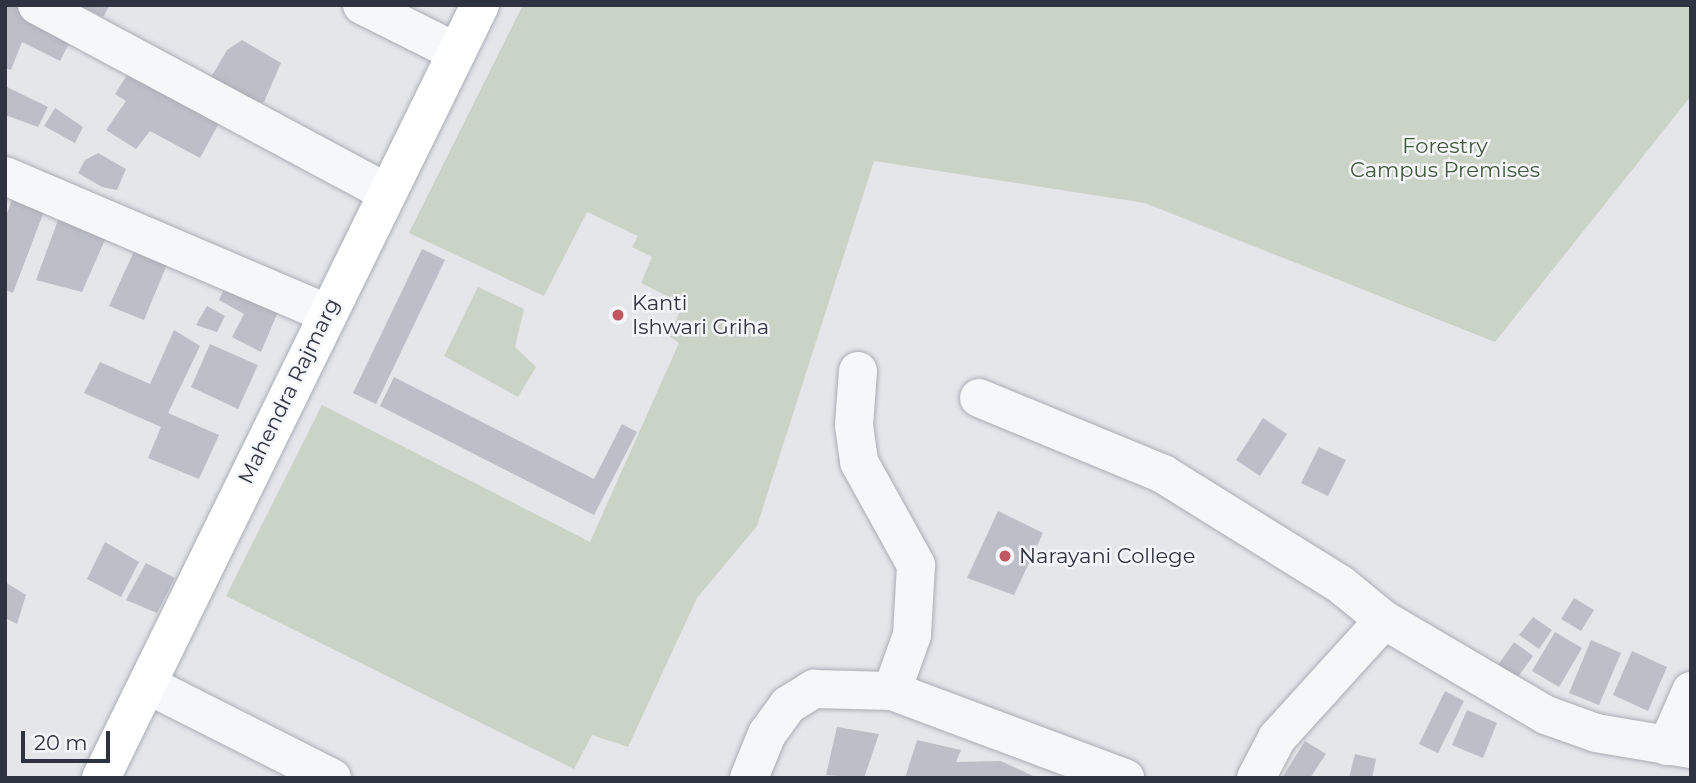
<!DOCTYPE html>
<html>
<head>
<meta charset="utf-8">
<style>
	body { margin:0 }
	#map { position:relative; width:1696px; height:783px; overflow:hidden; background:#e4e6ea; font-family:Montserrat,sans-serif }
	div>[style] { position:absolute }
	.green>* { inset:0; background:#c9d3c6 }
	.building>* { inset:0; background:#bcbfc7 }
	.roads { filter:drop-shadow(0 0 2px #a9adb4) drop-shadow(0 0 2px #a9adb4) }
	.minor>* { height:38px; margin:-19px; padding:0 19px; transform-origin:19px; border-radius:19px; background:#f6f7f9 }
	.highway>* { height:38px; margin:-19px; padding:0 19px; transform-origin:19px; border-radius:19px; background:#fff }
	.dots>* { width:19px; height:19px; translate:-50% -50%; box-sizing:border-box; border:4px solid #f4f5f8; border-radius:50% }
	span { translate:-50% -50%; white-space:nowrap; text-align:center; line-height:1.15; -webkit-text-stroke:5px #f4f5f8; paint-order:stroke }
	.park-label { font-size:21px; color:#405b3c }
	.poi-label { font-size:21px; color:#2d3341 }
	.left { translate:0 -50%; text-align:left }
	.street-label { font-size:21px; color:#2d3341 }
	.frame { position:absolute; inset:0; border:7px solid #2d3341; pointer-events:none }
	.scale { position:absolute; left:21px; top:731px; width:89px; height:32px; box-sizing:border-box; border:4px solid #2d3341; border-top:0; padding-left:9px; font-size:21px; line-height:24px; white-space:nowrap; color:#2d3341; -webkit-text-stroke:5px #f4f5f8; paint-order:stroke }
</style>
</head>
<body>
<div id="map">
	<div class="green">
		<div style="clip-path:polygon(523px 5px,1691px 5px,1691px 96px,1495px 342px,1145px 203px,874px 161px,757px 526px,697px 598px,628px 747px,592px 735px,574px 769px,226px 596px,322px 405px,590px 542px,679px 343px,669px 336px,683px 304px,641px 283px,652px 257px,632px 247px,638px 236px,587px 212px,544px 296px,409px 233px)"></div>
		<div style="clip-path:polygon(478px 287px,524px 309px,515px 347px,536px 367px,518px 397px,444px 356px)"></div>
	</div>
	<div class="building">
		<div style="clip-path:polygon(5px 5px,21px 5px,73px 36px,60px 61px,22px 42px,11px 70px,5px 68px)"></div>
		<div style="clip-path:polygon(78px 5px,110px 5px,103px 17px)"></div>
		<div style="clip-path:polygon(242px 40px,281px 63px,264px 102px,240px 104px,206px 86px,227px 50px)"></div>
		<div style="clip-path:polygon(134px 64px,224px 114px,200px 158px,150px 131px,136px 149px,106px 130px,126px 101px,115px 94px)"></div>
		<div style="clip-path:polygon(5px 86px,48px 107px,38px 127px,5px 115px)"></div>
		<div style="clip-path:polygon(55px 108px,83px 127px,75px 143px,44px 126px)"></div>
		<div style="clip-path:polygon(98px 153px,126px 169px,117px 190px,102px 187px,78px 173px,85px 160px)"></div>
		<div style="clip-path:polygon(16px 188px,46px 206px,13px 293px,5px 290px,5px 219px)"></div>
		<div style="clip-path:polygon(61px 212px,108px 233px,82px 292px,36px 280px)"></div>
		<div style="clip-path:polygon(137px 245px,168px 262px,144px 320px,109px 306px)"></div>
		<div style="clip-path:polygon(422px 249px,445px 260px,376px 404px,353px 393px)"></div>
		<div style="clip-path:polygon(229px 279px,280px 307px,261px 352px,232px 337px,244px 314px,219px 300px)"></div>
		<div style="clip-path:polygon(207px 306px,225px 316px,217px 332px,196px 325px)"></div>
		<div style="clip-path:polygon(174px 330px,200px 346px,168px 413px,219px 435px,199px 479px,148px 458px,161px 427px,84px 393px,100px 362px,150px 384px)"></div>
		<div style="clip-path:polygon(210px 344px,258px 365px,238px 409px,191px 387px)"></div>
		<div style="clip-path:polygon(394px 377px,594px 479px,622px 424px,637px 432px,594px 515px,380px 406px)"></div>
		<div style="clip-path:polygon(1263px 418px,1287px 434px,1260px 476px,1236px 460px)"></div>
		<div style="clip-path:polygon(1319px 447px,1346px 460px,1328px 496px,1301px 483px)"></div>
		<div style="clip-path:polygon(998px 511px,1043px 533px,1014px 595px,967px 578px)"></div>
		<div style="clip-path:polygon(105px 542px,139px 562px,121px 597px,87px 579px)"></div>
		<div style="clip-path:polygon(146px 563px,175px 578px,157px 613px,126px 600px)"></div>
		<div style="clip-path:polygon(5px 582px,26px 595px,17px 624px,5px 618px)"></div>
		<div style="clip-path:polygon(1574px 598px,1594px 610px,1581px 631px,1561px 619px)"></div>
		<div style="clip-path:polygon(1533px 617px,1552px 630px,1539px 649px,1519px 635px)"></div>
		<div style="clip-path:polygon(1555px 632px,1582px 648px,1559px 687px,1532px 671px)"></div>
		<div style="clip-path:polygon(1591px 640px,1621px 653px,1599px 705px,1569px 693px)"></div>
		<div style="clip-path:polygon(1514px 642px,1533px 656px,1517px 678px,1498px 665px)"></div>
		<div style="clip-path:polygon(1632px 651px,1667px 667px,1648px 711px,1613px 695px)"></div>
		<div style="clip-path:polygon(1445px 691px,1464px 701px,1438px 753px,1419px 744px)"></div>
		<div style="clip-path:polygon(1467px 710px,1497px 723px,1483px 758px,1452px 745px)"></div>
		<div style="clip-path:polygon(837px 727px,879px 734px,864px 778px,826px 775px)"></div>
		<div style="clip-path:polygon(917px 740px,961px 750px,956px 762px,1001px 761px,1037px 778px,905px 778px)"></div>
		<div style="clip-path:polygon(1305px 741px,1326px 754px,1310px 778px,1282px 778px)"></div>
		<div style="clip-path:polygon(1355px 754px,1376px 759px,1372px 778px,1349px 778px)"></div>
	</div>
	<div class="roads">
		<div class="minor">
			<div style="left:37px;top:5px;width:396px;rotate:28.2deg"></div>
			<div style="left:362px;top:5px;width:105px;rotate:26.6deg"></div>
			<div style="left:5px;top:176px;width:349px;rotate:23.1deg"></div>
			<div style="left:858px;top:371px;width:54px;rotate:94.2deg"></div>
			<div style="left:854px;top:425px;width:37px;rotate:82deg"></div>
			<div style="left:859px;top:462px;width:118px;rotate:61deg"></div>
			<div style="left:916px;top:565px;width:70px;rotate:93.3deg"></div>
			<div style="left:912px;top:635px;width:59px;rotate:109.7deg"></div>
			<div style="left:979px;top:398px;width:199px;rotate:22.4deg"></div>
			<div style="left:1163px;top:474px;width:208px;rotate:31.9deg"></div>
			<div style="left:1340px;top:584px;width:57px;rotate:39.3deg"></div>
			<div style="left:1384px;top:620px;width:188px;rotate:30.4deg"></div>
			<div style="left:1546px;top:715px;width:53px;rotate:19.8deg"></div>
			<div style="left:1596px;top:733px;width:96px;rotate:9.6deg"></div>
			<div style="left:148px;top:685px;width:206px;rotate:26.8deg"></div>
			<div style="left:1667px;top:746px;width:60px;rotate:-66.4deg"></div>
			<div style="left:749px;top:778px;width:48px;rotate:-67.8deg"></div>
			<div style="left:767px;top:734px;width:36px;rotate:-54deg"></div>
			<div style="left:788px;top:705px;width:31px;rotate:-32deg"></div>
			<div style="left:814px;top:689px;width:78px;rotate:1.5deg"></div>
			<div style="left:892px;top:691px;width:249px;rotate:20.5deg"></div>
			<div style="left:1256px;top:778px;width:45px;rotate:-62.3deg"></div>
			<div style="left:1277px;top:738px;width:159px;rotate:-47.8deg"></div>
		</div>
		<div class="highway">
			<div style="left:101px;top:778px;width:861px;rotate:-63.88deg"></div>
		</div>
	</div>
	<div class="dots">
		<div style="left:618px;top:315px;background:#c15761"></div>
		<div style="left:1005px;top:556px;background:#c15761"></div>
	</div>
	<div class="park-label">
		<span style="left:1445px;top:158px">Forestry<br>Campus Premises</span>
	</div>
	<div class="poi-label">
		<span class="left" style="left:632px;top:315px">Kanti<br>Ishwari Griha</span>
		<span class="left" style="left:1019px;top:556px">Narayani College</span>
	</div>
	<div class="street-label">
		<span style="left:289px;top:391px;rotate:-64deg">Mahendra Rajmarg</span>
	</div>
	<div class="frame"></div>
	<div class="scale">20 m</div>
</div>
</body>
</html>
